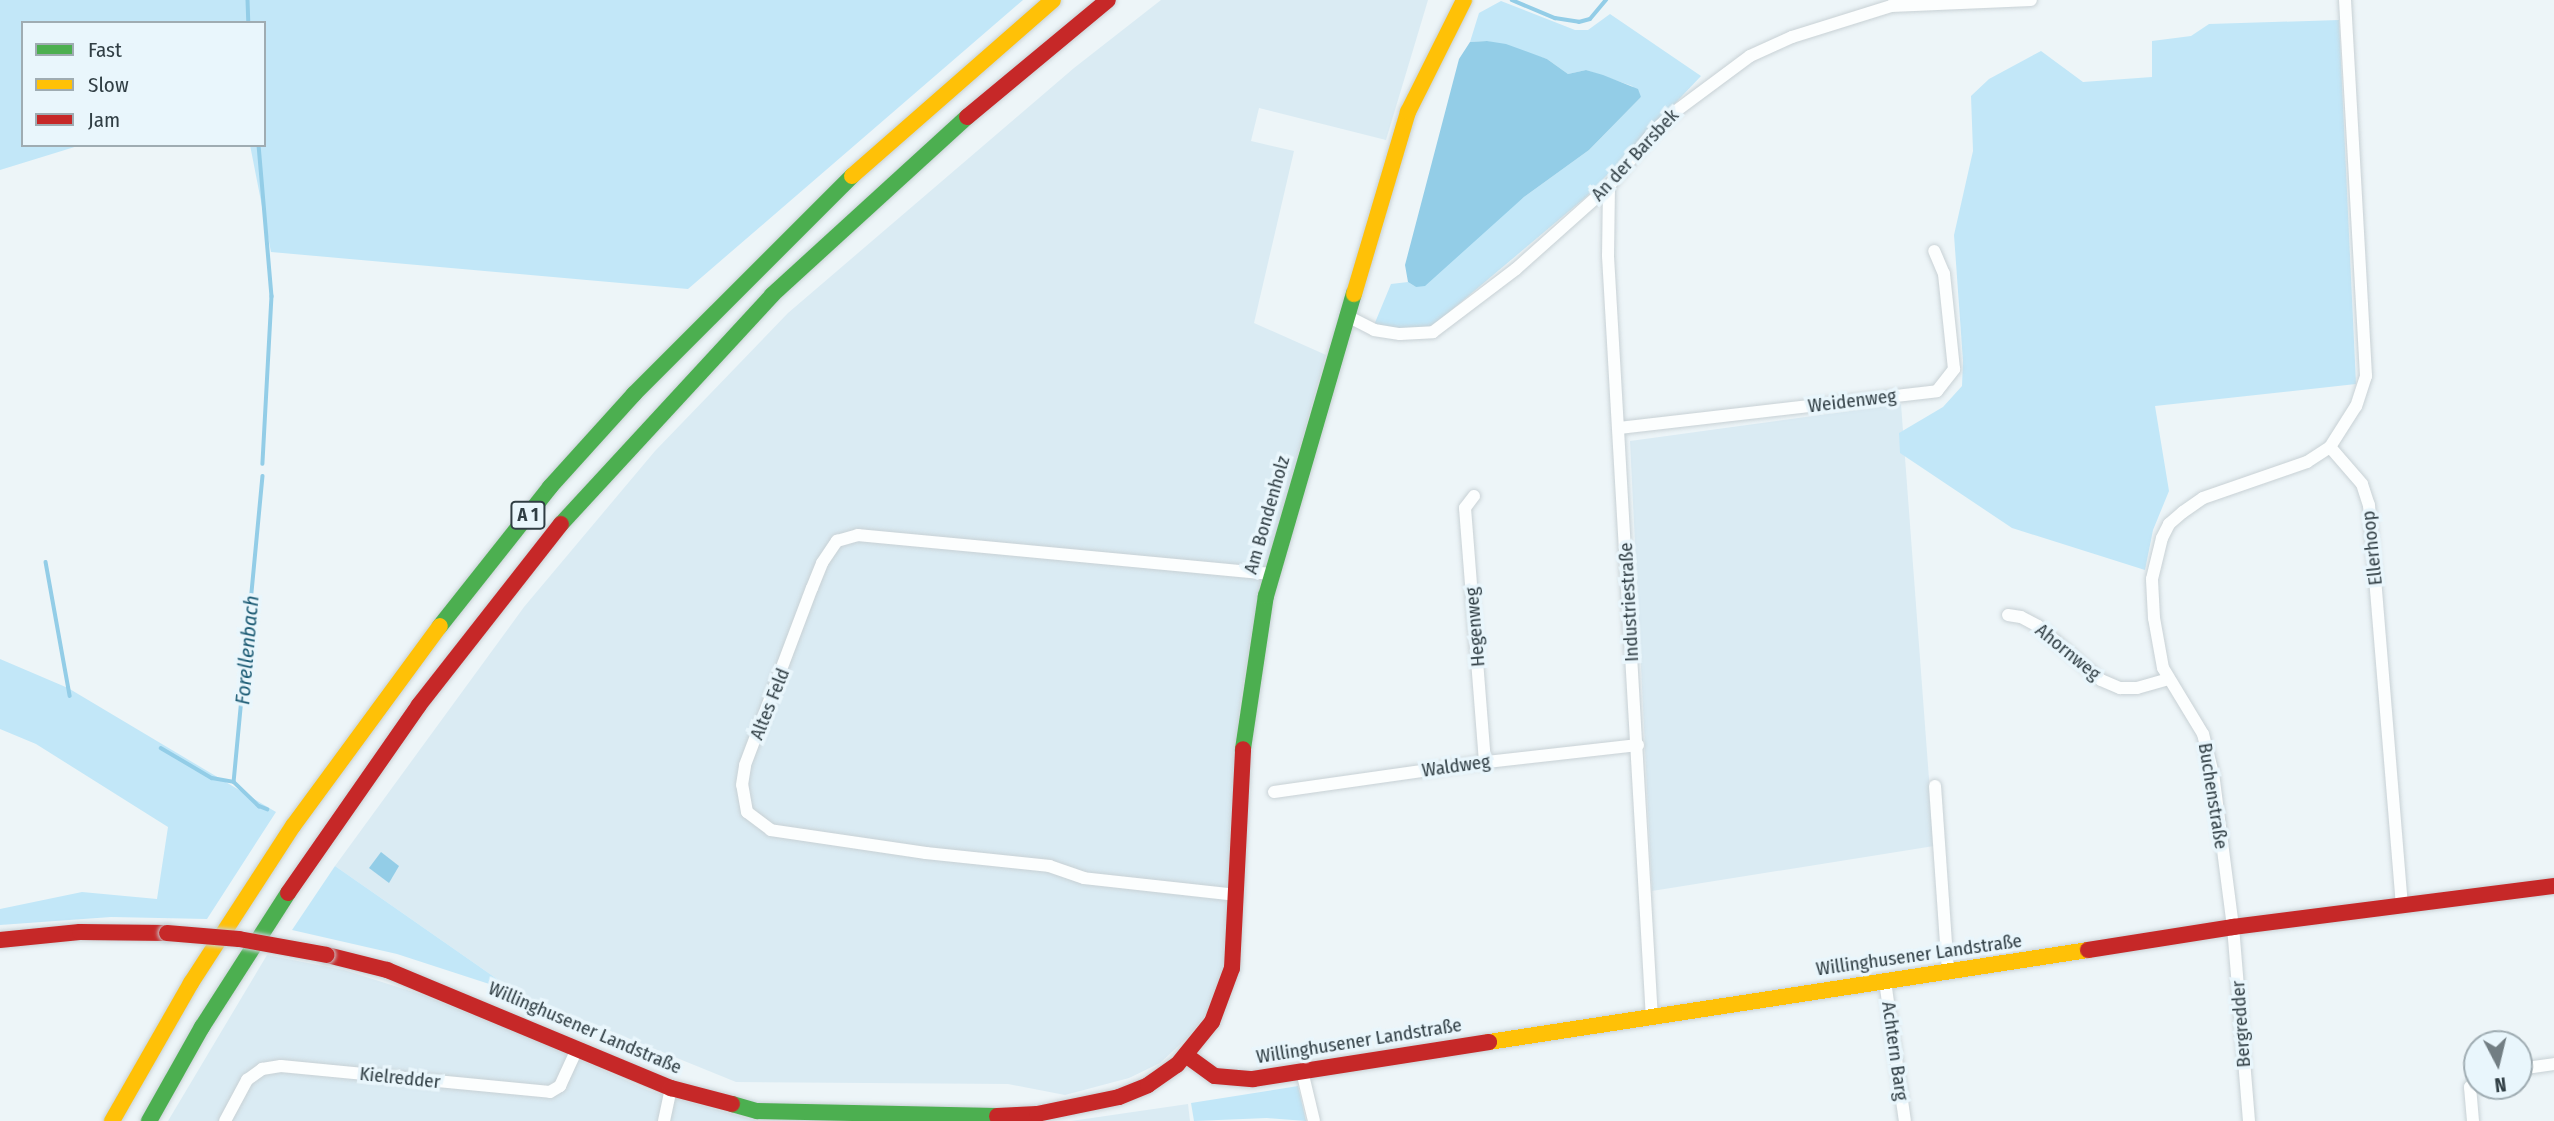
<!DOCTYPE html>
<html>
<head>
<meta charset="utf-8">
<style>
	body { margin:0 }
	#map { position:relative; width:2554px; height:1121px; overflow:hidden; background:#edf5f8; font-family:"Fira Sans Condensed",sans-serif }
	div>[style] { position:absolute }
	.built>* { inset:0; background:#daebf3 }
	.green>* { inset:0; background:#c2e7f8 }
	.water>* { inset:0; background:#93cde7 }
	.stream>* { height:3.5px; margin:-1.75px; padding:0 1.75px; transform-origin:1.75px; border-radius:1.75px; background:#93cde7 }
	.roads { filter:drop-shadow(0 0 2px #c8d1d5) drop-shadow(0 0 2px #c8d1d5) }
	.street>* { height:12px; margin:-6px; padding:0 6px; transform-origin:6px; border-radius:6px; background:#fcfefe }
	.fast>* { height:16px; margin:-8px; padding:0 8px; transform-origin:8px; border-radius:8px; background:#4caf50 }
	.slow>* { height:16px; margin:-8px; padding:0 8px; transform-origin:8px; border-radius:8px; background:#ffc107 }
	.jam>* { height:16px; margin:-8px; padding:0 8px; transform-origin:8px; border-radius:8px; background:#c62828 }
	.bridges { filter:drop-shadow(0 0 2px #c8d1d5) drop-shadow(0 0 2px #c8d1d5) }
	.jam-bridge>* { height:16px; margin:-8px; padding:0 8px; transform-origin:8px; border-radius:8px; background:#c62828 }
	span { translate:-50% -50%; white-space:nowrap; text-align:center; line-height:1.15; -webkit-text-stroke:7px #e9f6fc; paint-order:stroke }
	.shield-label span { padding:2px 5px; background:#e9f6fc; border:2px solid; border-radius:5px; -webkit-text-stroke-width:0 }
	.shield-label { font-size:18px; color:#303e44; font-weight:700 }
	.street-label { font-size:19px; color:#303e44 }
	.water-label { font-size:21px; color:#1c5b74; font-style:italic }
	.legend { position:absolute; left:21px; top:21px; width:245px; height:126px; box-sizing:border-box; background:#e9f6fc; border:2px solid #9facb2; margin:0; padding:9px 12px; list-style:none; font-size:21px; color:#303e44 }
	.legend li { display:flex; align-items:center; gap:14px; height:35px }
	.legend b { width:35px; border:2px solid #9facb2 }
	.north { position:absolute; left:2463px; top:1030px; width:70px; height:70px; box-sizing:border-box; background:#e9f6fc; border:2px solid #9facb2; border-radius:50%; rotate:173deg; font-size:19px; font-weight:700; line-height:28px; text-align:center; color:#303e44 }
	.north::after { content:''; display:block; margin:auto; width:24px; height:32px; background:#727e83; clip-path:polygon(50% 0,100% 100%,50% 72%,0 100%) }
</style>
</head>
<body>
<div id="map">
	<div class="built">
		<div style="clip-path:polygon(1161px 0,1428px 0,1386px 140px,1259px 108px,1251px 141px,1294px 151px,1254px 323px,1326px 355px,1258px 596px,1240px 704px,1231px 816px,1226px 965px,1209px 1011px,1188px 1037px,1160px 1063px,1129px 1078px,1065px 1095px,1008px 1084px,736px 1082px,517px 993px,335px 866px,524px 607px,655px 451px,788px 313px,1074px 68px)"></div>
		<div style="clip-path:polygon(1901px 404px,1934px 846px,1652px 891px,1630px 441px)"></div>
		<div style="clip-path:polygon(267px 955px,344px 970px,423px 995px,550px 1046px,647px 1090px,757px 1121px,168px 1121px)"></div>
		<div style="clip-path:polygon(1188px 1104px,1190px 1121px,1071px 1121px)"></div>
	</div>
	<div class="green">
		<div style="clip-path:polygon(0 0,1023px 0,688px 289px,271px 252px,250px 145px,264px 145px,264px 23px,23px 23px,23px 145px,81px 145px,0 170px)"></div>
		<div style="clip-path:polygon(1501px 1px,1575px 30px,1588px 30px,1610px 14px,1701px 76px,1587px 196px,1429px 329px,1398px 330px,1374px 325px,1391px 284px,1408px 282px,1416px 287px,1524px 197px,1589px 150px,1641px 97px,1632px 86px,1586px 70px,1568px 74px,1547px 59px,1487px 41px,1470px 42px,1479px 13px)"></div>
		<div style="clip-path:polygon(2339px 20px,2356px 384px,2155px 406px,2169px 491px,2153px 530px,2145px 570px,2012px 528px,1900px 453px,1899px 433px,1943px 407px,1962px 386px,1963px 361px,1954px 235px,1973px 151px,1971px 96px,1989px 79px,2041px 51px,2083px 82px,2152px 77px,2152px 41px,2191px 36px,2209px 24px)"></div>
		<div style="clip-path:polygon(0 659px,68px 688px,276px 812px,207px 919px,111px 917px,0 925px,0 909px,82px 892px,157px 899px,168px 827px,36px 744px,0 729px)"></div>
		<div style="clip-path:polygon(335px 866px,517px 993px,397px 954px,292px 930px)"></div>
		<div style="clip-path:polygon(1298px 1086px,1306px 1121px,1267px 1118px,1194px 1121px,1191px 1103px)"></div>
	</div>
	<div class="water">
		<div style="clip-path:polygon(1487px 41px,1506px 44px,1547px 59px,1568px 74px,1586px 70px,1603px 75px,1638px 89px,1641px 97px,1589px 150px,1524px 197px,1425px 286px,1416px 287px,1408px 282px,1405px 265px,1459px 59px,1470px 42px)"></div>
		<div style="clip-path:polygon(381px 852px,399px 866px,389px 883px,369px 868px)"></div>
	</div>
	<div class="stream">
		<div style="left:248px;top:0;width:23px;rotate:88deg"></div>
		<div style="left:1512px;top:0;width:47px;rotate:22.7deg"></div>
		<div style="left:1555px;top:18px;width:24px;rotate:9deg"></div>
		<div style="left:1579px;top:22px;width:11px;rotate:-15deg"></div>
		<div style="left:1590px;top:19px;width:25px;rotate:-50deg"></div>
		<div style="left:259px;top:145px;width:152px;rotate:85.1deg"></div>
		<div style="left:272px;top:296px;width:168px;rotate:93.1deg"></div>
		<div style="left:263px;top:476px;width:307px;rotate:95.4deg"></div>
		<div style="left:234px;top:782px;width:35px;rotate:44deg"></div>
		<div style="left:259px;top:806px;width:9px;rotate:21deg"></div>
		<div style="left:46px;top:562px;width:136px;rotate:79.8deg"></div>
		<div style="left:161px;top:748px;width:59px;rotate:30.5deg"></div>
		<div style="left:212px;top:778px;width:22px;rotate:10deg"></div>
	</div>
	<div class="roads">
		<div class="street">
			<div style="left:2345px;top:0;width:377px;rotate:86.8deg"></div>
			<div style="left:2366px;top:376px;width:32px;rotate:108deg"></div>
			<div style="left:2356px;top:406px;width:49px;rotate:122.4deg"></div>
			<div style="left:2330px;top:447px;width:49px;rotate:49.1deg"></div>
			<div style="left:2362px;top:484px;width:22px;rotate:72deg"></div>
			<div style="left:2369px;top:505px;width:402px;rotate:85.3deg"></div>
			<div style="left:1609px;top:186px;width:70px;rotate:90.8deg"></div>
			<div style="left:1608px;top:256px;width:763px;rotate:86.7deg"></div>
			<div style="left:1347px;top:316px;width:30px;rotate:27deg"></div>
			<div style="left:1374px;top:330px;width:26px;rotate:9deg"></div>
			<div style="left:1400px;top:334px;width:33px;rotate:-3deg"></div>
			<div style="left:1433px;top:332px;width:104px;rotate:-37.2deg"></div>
			<div style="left:1516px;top:269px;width:125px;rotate:-41.7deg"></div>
			<div style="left:1609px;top:186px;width:72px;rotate:-50.6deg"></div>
			<div style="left:1655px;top:130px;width:28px;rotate:-42deg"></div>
			<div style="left:1676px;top:111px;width:92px;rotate:-36.6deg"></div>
			<div style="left:1750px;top:56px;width:46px;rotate:-24.3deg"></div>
			<div style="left:1792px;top:37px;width:104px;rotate:-17.4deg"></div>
			<div style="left:1891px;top:6px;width:140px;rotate:-2.5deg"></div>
			<div style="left:1619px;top:428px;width:320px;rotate:-6.6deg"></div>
			<div style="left:1937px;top:391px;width:28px;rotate:-52deg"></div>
			<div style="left:1954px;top:369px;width:96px;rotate:-96deg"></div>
			<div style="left:1944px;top:274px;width:25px;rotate:-113deg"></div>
			<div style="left:1474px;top:496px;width:15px;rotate:127deg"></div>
			<div style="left:1465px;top:508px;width:255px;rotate:85.5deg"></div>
			<div style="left:2008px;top:615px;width:13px;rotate:9deg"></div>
			<div style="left:2021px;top:617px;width:19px;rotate:28deg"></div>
			<div style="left:2038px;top:626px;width:83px;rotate:40.6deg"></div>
			<div style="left:2101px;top:680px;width:21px;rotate:23deg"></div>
			<div style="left:2120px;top:688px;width:17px"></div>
			<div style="left:2137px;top:688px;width:32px;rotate:-16deg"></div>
			<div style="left:1935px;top:786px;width:186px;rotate:86deg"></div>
			<div style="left:1274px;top:792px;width:206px;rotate:-8.1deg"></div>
			<div style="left:1478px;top:763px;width:161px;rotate:-6.4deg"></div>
			<div style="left:1237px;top:895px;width:154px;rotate:-173.7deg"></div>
			<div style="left:1084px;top:878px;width:36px;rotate:-161deg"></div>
			<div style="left:1050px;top:866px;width:125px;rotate:-174deg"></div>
			<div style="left:926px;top:853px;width:157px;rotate:-171.6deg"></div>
			<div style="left:771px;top:830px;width:30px;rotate:-143deg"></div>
			<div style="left:747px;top:812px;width:27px;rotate:-100deg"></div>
			<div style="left:742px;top:785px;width:20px;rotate:-81deg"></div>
			<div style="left:745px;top:765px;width:189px;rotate:-69.3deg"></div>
			<div style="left:812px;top:588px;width:27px;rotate:-68deg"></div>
			<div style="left:822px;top:563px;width:27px;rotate:-56deg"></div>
			<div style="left:837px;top:541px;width:22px;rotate:-16deg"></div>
			<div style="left:858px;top:535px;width:417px;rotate:5.4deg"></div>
			<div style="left:1885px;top:981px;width:141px;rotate:81.9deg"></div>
			<div style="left:2519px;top:1069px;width:35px;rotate:-8deg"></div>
			<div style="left:1302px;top:1071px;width:51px;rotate:76.5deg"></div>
			<div style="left:225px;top:1121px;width:47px;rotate:-61.8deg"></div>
			<div style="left:247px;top:1080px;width:19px;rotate:-36deg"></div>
			<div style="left:262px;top:1069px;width:19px;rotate:-9deg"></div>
			<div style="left:281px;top:1066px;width:270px;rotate:5.5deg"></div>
			<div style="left:550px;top:1092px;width:12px;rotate:-31deg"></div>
			<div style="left:560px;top:1086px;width:41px;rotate:-65.3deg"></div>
			<div style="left:664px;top:1121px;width:34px;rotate:-78deg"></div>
			<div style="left:2249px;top:1121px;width:195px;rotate:-94.7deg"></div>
			<div style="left:2233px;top:927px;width:154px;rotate:-97.4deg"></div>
			<div style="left:2213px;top:774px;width:41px;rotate:-104deg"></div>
			<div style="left:2203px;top:734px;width:77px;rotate:-121.2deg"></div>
			<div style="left:2163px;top:668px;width:51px;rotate:-100.2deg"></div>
			<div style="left:2154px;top:618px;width:39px;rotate:-93deg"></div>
			<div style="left:2152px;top:579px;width:42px;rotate:-76.3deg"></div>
			<div style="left:2162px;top:538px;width:16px;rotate:-63deg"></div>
			<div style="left:2169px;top:524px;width:18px;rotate:-41deg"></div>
			<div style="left:2183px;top:512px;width:24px;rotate:-35deg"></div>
			<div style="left:2203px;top:498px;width:110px;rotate:-19.1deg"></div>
			<div style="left:2307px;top:462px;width:27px;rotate:-33deg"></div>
			<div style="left:2473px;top:1121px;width:34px;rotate:-95deg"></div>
			<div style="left:2470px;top:1087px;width:11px;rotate:-49deg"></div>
		</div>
		<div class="fast">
			<div style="left:561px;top:524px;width:311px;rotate:-47.3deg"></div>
			<div style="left:772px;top:295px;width:264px;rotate:-42.4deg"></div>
			<div style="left:440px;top:626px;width:177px;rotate:-51.6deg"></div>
			<div style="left:550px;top:487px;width:125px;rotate:-47.9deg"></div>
			<div style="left:634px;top:394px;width:308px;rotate:-45deg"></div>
			<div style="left:1243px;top:749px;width:155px;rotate:-81.5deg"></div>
			<div style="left:1266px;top:596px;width:315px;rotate:-73.8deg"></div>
			<div style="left:732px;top:1104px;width:26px;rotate:16deg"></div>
			<div style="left:757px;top:1111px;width:240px;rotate:1.2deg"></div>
			<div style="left:149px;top:1121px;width:108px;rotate:-60.6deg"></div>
			<div style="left:202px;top:1027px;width:159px;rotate:-57.3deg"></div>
		</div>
		<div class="slow">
			<div style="left:852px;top:176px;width:267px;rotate:-41.2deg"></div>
			<div style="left:1354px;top:294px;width:190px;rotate:-73.5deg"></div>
			<div style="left:1408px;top:112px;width:125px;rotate:-63.4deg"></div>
			<div style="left:1489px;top:1042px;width:606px;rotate:-8.73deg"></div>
			<div style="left:112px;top:1121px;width:159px;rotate:-60.2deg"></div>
			<div style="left:191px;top:983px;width:187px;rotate:-57deg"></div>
			<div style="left:293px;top:826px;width:248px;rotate:-53.7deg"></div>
		</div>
		<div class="jam">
			<div style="left:967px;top:117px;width:183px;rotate:-39.7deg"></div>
			<div style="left:288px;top:893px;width:229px;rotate:-55.1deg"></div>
			<div style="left:419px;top:705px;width:230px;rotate:-51.9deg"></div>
			<div style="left:0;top:940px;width:80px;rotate:-5.7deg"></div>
			<div style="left:80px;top:932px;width:87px;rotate:0.7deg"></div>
			<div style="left:2088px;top:950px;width:147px;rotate:-9deg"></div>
			<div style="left:2233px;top:927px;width:324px;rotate:-7.3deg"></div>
			<div style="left:327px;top:955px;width:62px;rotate:14deg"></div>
			<div style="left:387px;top:970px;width:308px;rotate:22.6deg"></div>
			<div style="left:671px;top:1088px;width:63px;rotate:14.7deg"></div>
			<div style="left:1187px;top:1056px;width:34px;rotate:36deg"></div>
			<div style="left:1215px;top:1076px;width:38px;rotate:5deg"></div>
			<div style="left:1253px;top:1079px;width:239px;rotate:-8.9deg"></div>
			<div style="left:997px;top:1116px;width:40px;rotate:-2.9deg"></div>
			<div style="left:1037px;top:1114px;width:84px;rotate:-11.7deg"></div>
			<div style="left:1119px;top:1097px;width:31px;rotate:-22deg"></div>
			<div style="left:1148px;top:1085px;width:35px;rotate:-35deg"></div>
			<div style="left:1177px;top:1065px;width:55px;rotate:-50.9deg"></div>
			<div style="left:1212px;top:1022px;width:58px;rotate:-69.7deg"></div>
			<div style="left:1232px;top:968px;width:219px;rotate:-87.1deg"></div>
		</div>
	</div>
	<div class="bridges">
		<div class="jam-bridge">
			<div style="left:167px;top:933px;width:72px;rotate:4.8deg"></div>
			<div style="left:239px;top:939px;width:89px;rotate:10.3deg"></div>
		</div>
	</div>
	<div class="shield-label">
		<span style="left:528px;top:515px">A 1</span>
	</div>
	<div class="street-label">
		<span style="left:1635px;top:155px;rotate:-47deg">An der Barsbek</span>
		<span style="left:1852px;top:401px;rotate:-7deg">Weidenweg</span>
		<span style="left:1267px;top:515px;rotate:-74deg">Am Bondenholz</span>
		<span style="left:2372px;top:548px;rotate:-96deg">Ellerhoop</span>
		<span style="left:1629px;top:602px;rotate:-93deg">Industriestraße</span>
		<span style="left:1475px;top:627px;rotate:-95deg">Hegenweg</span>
		<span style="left:2068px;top:652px;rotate:39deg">Ahornweg</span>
		<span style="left:770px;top:704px;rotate:-68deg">Altes Feld</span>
		<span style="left:1456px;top:766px;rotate:-8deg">Waldweg</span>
		<span style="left:2213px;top:796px;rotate:81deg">Buchenstraße</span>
		<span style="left:1919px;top:955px;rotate:-8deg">Willinghusener Landstraße</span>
		<span style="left:2241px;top:1024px;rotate:-94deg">Bergredder</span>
		<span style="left:585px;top:1028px;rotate:23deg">Willinghusener Landstraße</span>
		<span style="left:1359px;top:1041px;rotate:-9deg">Willinghusener Landstraße</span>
		<span style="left:1895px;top:1051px;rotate:82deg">Achtern Barg</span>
		<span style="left:400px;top:1078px;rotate:6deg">Kielredder</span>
	</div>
	<div class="water-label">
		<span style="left:247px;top:650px;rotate:-85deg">Forellenbach</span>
	</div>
	<ul class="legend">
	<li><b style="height:9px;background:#4caf50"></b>Fast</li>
	<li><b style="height:9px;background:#ffc107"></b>Slow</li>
	<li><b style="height:9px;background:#c62828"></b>Jam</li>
	</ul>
	<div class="north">N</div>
</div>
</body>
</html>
